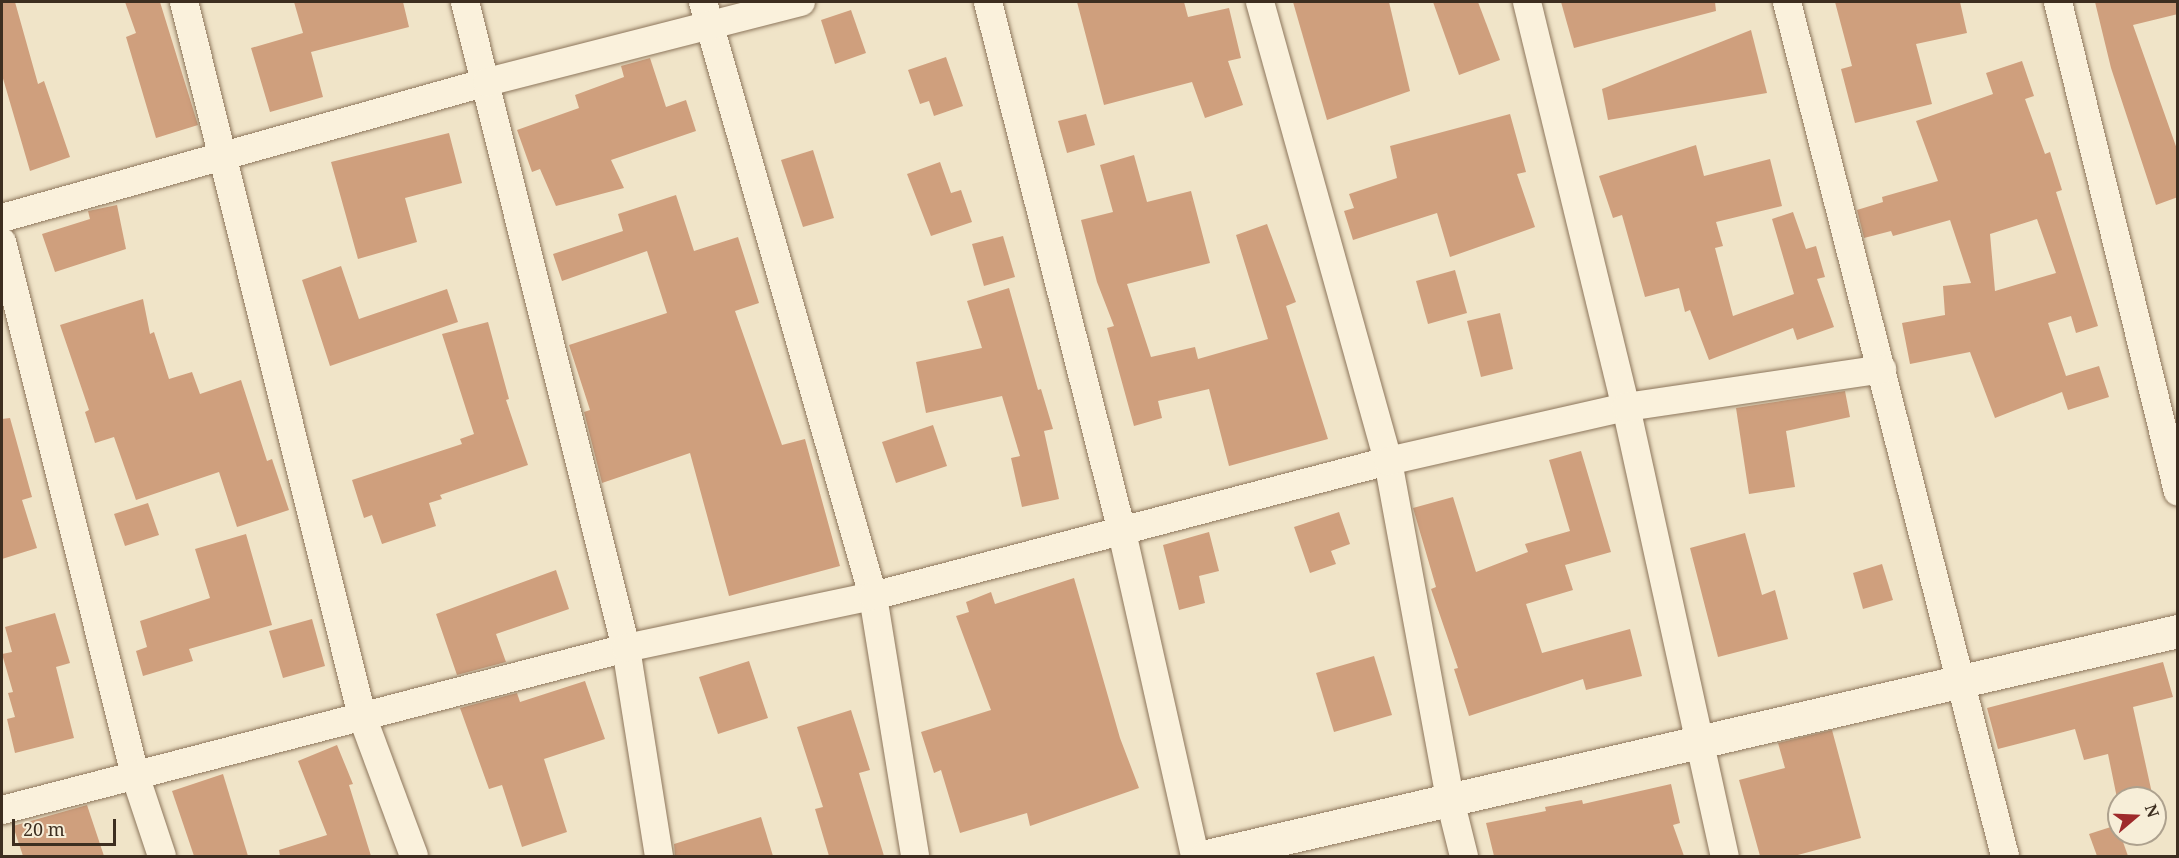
<!DOCTYPE html>
<html>
<head>
<meta charset="utf-8">
<style>
	body { margin:0 }
	#map { position:relative; width:2179px; height:858px; overflow:hidden; background:#f0e4c8; font-family:"Noto Serif",serif }
	div>[style] { position:absolute }
	.building>* { inset:0; background:#cf9f7d }
	.roads { filter:drop-shadow(0 0 2px #8d765c) drop-shadow(0 0 2px #8d765c) }
	.street>* { height:28px; margin:-14px; padding:0 14px; transform-origin:14px; border-radius:14px; background:#faf1dc }
	.secondary>* { height:33px; margin:-16.5px; padding:0 16.5px; transform-origin:16.5px; border-radius:16.5px; background:#faf1dc }
	span { translate:-50% -50%; white-space:nowrap; text-align:center; line-height:1.15; -webkit-text-stroke:4.5px #f7eed8; paint-order:stroke }
	.frame { position:absolute; inset:0; border:3px solid #3d2e20; pointer-events:none }
	.north { position:absolute; left:2107px; top:786px; width:60px; height:60px; box-sizing:border-box; background:#f7eed8; border:2px solid #ada18e; border-radius:50%; rotate:71deg; font-size:16px; font-weight:700; line-height:24px; text-align:center; color:#3d2e20 }
	.north::after { content:''; display:block; margin:auto; width:21px; height:27px; background:#9e2a2b; clip-path:polygon(50% 0,100% 100%,50% 72%,0 100%) }
	.scale { position:absolute; left:12px; top:819px; width:104px; height:27px; box-sizing:border-box; border:3px solid #3d2e20; border-top:0; padding-left:8px; font-size:18px; line-height:21px; white-space:nowrap; color:#3d2e20; -webkit-text-stroke:4px #f7eed8; paint-order:stroke }
</style>
</head>
<body>
<div id="map">
	<div class="building">
		<div style="clip-path:polygon(2px 2px,15px 2px,38px 84px,44px 81px,70px 157px,30px 171px,2px 75px)"></div>
		<div style="clip-path:polygon(125px 2px,160px 2px,198px 125px,156px 138px,126px 37px,136px 33px)"></div>
		<div style="clip-path:polygon(294px 2px,403px 2px,409px 27px,311px 52px,323px 97px,270px 112px,251px 48px,303px 33px)"></div>
		<div style="clip-path:polygon(1077px 2px,1184px 2px,1188px 17px,1229px 8px,1241px 58px,1228px 61px,1243px 105px,1205px 118px,1192px 82px,1104px 105px)"></div>
		<div style="clip-path:polygon(1293px 2px,1389px 2px,1410px 91px,1327px 120px)"></div>
		<div style="clip-path:polygon(1433px 2px,1478px 2px,1500px 60px,1459px 75px)"></div>
		<div style="clip-path:polygon(1561px 2px,1715px 2px,1716px 11px,1574px 48px)"></div>
		<div style="clip-path:polygon(1835px 2px,1960px 2px,1967px 33px,1916px 44px,1932px 104px,1855px 123px,1841px 69px,1852px 66px)"></div>
		<div style="clip-path:polygon(2095px 2px,2178px 2px,2178px 14px,2133px 25px,2178px 152px,2178px 197px,2156px 205px,2111px 68px)"></div>
		<div style="clip-path:polygon(851px 10px,866px 53px,835px 64px,821px 20px)"></div>
		<div style="clip-path:polygon(1751px 30px,1767px 93px,1608px 120px,1602px 89px)"></div>
		<div style="clip-path:polygon(946px 57px,963px 106px,934px 116px,929px 101px,920px 104px,908px 70px)"></div>
		<div style="clip-path:polygon(650px 58px,666px 107px,686px 100px,696px 131px,611px 160px,624px 188px,556px 206px,540px 169px,532px 172px,517px 130px,579px 108px,575px 95px,624px 77px,621px 66px)"></div>
		<div style="clip-path:polygon(evenodd,2022px 61px,2034px 96px,2025px 99px,2045px 154px,2050px 152px,2062px 190px,2056px 192px,2098px 326px,2076px 333px,2071px 316px,2048px 323px,2066px 376px,2099px 366px,2109px 397px,2068px 410px,2062px 392px,1995px 418px,1970px 352px,1910px 364px,1902px 323px,1945px 315px,1943px 286px,1971px 283px,1950px 220px,1893px 236px,1891px 231px,1864px 238px,1857px 210px,1883px 202px,1882px 197px,1938px 181px,1916px 121px,1993px 94px,1986px 73px,2022px 61px,2037px 219px,2056px 273px,1995px 291px,1990px 234px,2037px 219px)"></div>
		<div style="clip-path:polygon(1086px 114px,1095px 145px,1067px 153px,1058px 121px)"></div>
		<div style="clip-path:polygon(1510px 114px,1526px 172px,1517px 174px,1535px 227px,1450px 257px,1437px 213px,1353px 240px,1344px 211px,1354px 208px,1349px 194px,1397px 178px,1390px 146px)"></div>
		<div style="clip-path:polygon(449px 133px,462px 183px,405px 198px,417px 242px,358px 259px,331px 162px)"></div>
		<div style="clip-path:polygon(1696px 145px,1704px 176px,1770px 159px,1782px 206px,1716px 222px,1723px 246px,1715px 248px,1733px 316px,1794px 294px,1772px 219px,1793px 212px,1806px 249px,1816px 246px,1825px 277px,1817px 279px,1834px 327px,1797px 340px,1793px 328px,1709px 360px,1690px 310px,1685px 312px,1679px 288px,1645px 297px,1622px 215px,1613px 218px,1599px 176px)"></div>
		<div style="clip-path:polygon(813px 150px,834px 218px,803px 227px,781px 160px)"></div>
		<div style="clip-path:polygon(1134px 155px,1147px 202px,1191px 191px,1210px 263px,1127px 284px,1151px 357px,1195px 347px,1198px 359px,1268px 339px,1236px 235px,1267px 224px,1296px 302px,1286px 306px,1328px 439px,1229px 466px,1209px 389px,1158px 401px,1162px 418px,1134px 426px,1107px 328px,1114px 326px,1097px 282px,1081px 220px,1113px 212px,1100px 165px)"></div>
		<div style="clip-path:polygon(940px 162px,951px 193px,961px 190px,972px 222px,931px 236px,907px 174px)"></div>
		<div style="clip-path:polygon(676px 195px,694px 251px,738px 237px,759px 303px,735px 311px,782px 445px,805px 439px,840px 566px,729px 596px,690px 453px,602px 483px,584px 412px,590px 410px,569px 345px,667px 313px,647px 251px,562px 281px,553px 254px,623px 231px,618px 214px)"></div>
		<div style="clip-path:polygon(117px 205px,126px 249px,55px 272px,42px 234px,90px 219px,88px 211px)"></div>
		<div style="clip-path:polygon(1003px 236px,1015px 277px,984px 286px,972px 244px)"></div>
		<div style="clip-path:polygon(341px 266px,359px 319px,447px 289px,458px 322px,330px 366px,302px 280px)"></div>
		<div style="clip-path:polygon(1455px 270px,1467px 313px,1428px 324px,1416px 281px)"></div>
		<div style="clip-path:polygon(1009px 288px,1038px 390px,1041px 389px,1053px 429px,1044px 431px,1059px 499px,1022px 507px,1011px 458px,1020px 456px,1002px 396px,926px 413px,916px 362px,982px 348px,967px 301px)"></div>
		<div style="clip-path:polygon(143px 299px,150px 334px,154px 332px,169px 379px,192px 372px,200px 394px,241px 380px,267px 461px,272px 459px,289px 510px,237px 527px,219px 472px,136px 500px,114px 437px,95px 443px,85px 412px,89px 410px,60px 325px)"></div>
		<div style="clip-path:polygon(1500px 313px,1513px 369px,1481px 377px,1467px 321px)"></div>
		<div style="clip-path:polygon(488px 322px,509px 399px,506px 400px,528px 465px,440px 495px,442px 499px,429px 503px,436px 526px,382px 544px,372px 515px,364px 518px,352px 480px,462px 444px,460px 439px,474px 434px,442px 334px)"></div>
		<div style="clip-path:polygon(1845px 391px,1850px 417px,1786px 431px,1795px 487px,1749px 494px,1736px 408px)"></div>
		<div style="clip-path:polygon(10px 418px,32px 497px,22px 500px,37px 548px,2px 559px,2px 419px)"></div>
		<div style="clip-path:polygon(933px 425px,947px 466px,896px 483px,882px 442px)"></div>
		<div style="clip-path:polygon(1581px 451px,1611px 552px,1565px 565px,1573px 590px,1526px 604px,1542px 653px,1630px 629px,1642px 676px,1586px 690px,1583px 679px,1469px 716px,1454px 669px,1458px 668px,1431px 589px,1436px 587px,1413px 508px,1453px 497px,1476px 572px,1528px 552px,1525px 544px,1570px 531px,1549px 460px)"></div>
		<div style="clip-path:polygon(148px 503px,159px 535px,125px 546px,114px 514px)"></div>
		<div style="clip-path:polygon(1339px 512px,1350px 544px,1331px 551px,1336px 564px,1310px 573px,1294px 527px)"></div>
		<div style="clip-path:polygon(1209px 532px,1219px 571px,1199px 576px,1205px 603px,1179px 610px,1163px 545px)"></div>
		<div style="clip-path:polygon(1745px 533px,1762px 595px,1775px 590px,1788px 639px,1718px 657px,1690px 548px)"></div>
		<div style="clip-path:polygon(246px 534px,272px 625px,189px 649px,193px 661px,143px 676px,136px 651px,147px 647px,140px 621px,210px 598px,195px 549px)"></div>
		<div style="clip-path:polygon(1882px 564px,1893px 600px,1863px 609px,1853px 573px)"></div>
		<div style="clip-path:polygon(556px 570px,569px 609px,496px 634px,506px 662px,457px 675px,436px 614px)"></div>
		<div style="clip-path:polygon(1074px 578px,1120px 738px,1139px 788px,1030px 826px,1027px 813px,960px 833px,941px 770px,934px 773px,921px 732px,991px 710px,956px 616px,969px 612px,966px 602px,991px 592px,995px 604px)"></div>
		<div style="clip-path:polygon(55px 613px,70px 663px,56px 667px,74px 738px,15px 753px,7px 719px,15px 717px,8px 693px,13px 692px,2px 654px,12px 652px,5px 627px)"></div>
		<div style="clip-path:polygon(312px 619px,325px 666px,283px 678px,269px 631px)"></div>
		<div style="clip-path:polygon(1374px 656px,1392px 715px,1334px 732px,1316px 673px)"></div>
		<div style="clip-path:polygon(749px 661px,768px 718px,718px 734px,699px 677px)"></div>
		<div style="clip-path:polygon(2163px 662px,2173px 697px,2133px 707px,2153px 798px,2117px 798px,2108px 754px,2084px 760px,2075px 729px,1998px 749px,1987px 708px)"></div>
		<div style="clip-path:polygon(585px 681px,605px 739px,544px 759px,567px 832px,522px 847px,502px 785px,489px 789px,460px 708px,517px 693px,520px 702px)"></div>
		<div style="clip-path:polygon(851px 710px,870px 770px,859px 773px,884px 856px,829px 856px,815px 809px,823px 807px,797px 727px)"></div>
		<div style="clip-path:polygon(1832px 730px,1861px 838px,1794px 856px,1760px 856px,1739px 780px,1785px 768px,1778px 743px)"></div>
		<div style="clip-path:polygon(337px 745px,353px 784px,349px 785px,371px 856px,280px 856px,279px 850px,327px 835px,298px 761px)"></div>
		<div style="clip-path:polygon(223px 774px,248px 856px,194px 856px,172px 791px)"></div>
		<div style="clip-path:polygon(1671px 784px,1680px 823px,1673px 825px,1684px 856px,1494px 856px,1486px 823px,1546px 811px,1545px 807px,1582px 800px,1583px 804px)"></div>
		<div style="clip-path:polygon(87px 805px,104px 856px,23px 856px,13px 826px)"></div>
		<div style="clip-path:polygon(761px 817px,773px 856px,675px 856px,674px 844px)"></div>
		<div style="clip-path:polygon(2117px 825px,2128px 856px,2097px 856px,2089px 834px)"></div>
	</div>
	<div class="roads">
		<div class="street">
			<div style="left:184px;top:2px;width:736px;rotate:76deg"></div>
			<div style="left:362px;top:716px;width:149px;rotate:69.6deg"></div>
			<div style="left:465px;top:2px;width:666px;rotate:76.01deg"></div>
			<div style="left:626px;top:648px;width:211px;rotate:81deg"></div>
			<div style="left:703px;top:2px;width:618px;rotate:74.03deg"></div>
			<div style="left:873px;top:596px;width:263px;rotate:80.8deg"></div>
			<div style="left:988px;top:2px;width:547px;rotate:75.81deg"></div>
			<div style="left:1122px;top:532px;width:332px;rotate:77.3deg"></div>
			<div style="left:1260px;top:2px;width:477px;rotate:74.4deg"></div>
			<div style="left:1388px;top:461px;width:345px;rotate:79.6deg"></div>
			<div style="left:1450px;top:800px;width:58px;rotate:76deg"></div>
			<div style="left:1527px;top:2px;width:417px;rotate:76.3deg"></div>
			<div style="left:1626px;top:407px;width:460px;rotate:77.6deg"></div>
			<div style="left:1787px;top:2px;width:881px;rotate:75.68deg"></div>
			<div style="left:2058px;top:2px;width:504px;rotate:76.24deg"></div>
			<div style="left:2px;top:218px;width:504px;rotate:-15.66deg"></div>
			<div style="left:487px;top:82px;width:324px;rotate:-14.3deg"></div>
			<div style="left:2px;top:242px;width:549px;rotate:75.99deg"></div>
			<div style="left:135px;top:775px;width:85px;rotate:71.6deg"></div>
			<div style="left:2px;top:810px;width:645px;rotate:-14.55deg"></div>
			<div style="left:626px;top:648px;width:252px;rotate:-11.9deg"></div>
			<div style="left:873px;top:596px;width:532px;rotate:-14.69deg"></div>
			<div style="left:1388px;top:461px;width:244px;rotate:-12.8deg"></div>
			<div style="left:1626px;top:407px;width:259px;rotate:-8.4deg"></div>
		</div>
		<div class="secondary">
			<div style="left:1207px;top:856px;width:997px;rotate:-13.05deg"></div>
		</div>
	</div>
	<div class="frame"></div>
	<div class="north">N</div>
	<div class="scale">20 m</div>
</div>
</body>
</html>
